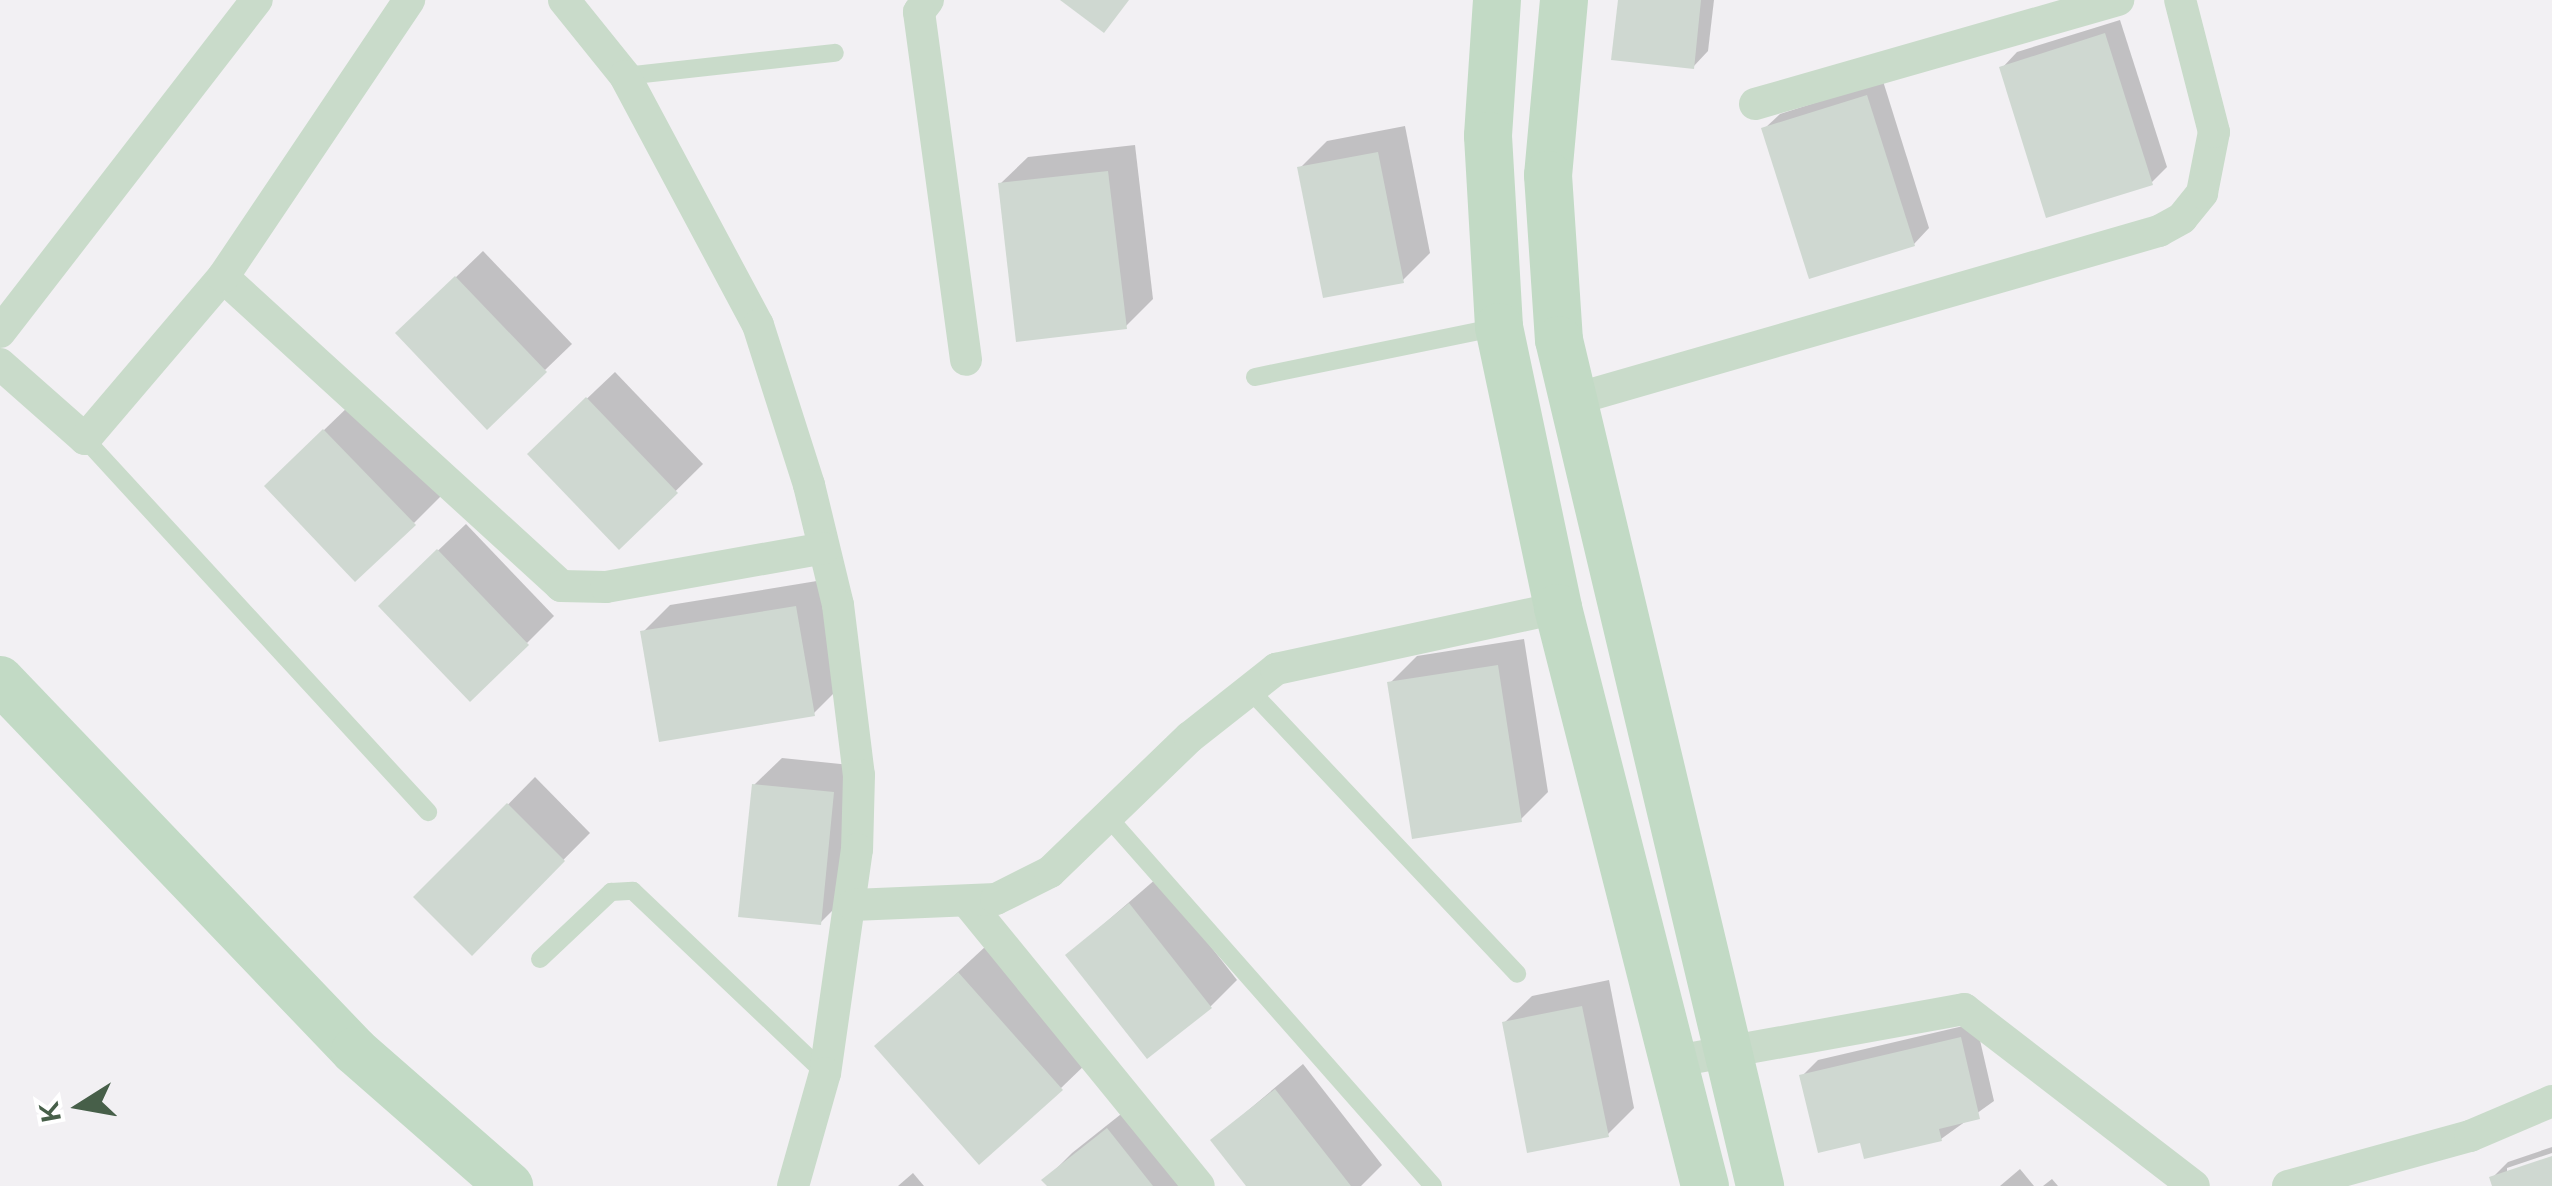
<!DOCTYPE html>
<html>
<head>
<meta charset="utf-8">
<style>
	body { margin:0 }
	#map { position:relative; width:2552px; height:1186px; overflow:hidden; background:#f2f0f3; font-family:Helvetica,sans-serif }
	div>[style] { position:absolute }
	.shadow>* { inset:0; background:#0003 }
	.building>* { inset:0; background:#cfd8d1 }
	.lane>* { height:18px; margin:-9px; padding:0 9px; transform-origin:9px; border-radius:9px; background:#c9dbca }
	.street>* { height:32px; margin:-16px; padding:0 16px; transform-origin:16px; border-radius:16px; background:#c9dbca }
	.secondary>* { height:48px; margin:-24px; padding:0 24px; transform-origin:24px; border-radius:24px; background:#c2dac5 }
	span { translate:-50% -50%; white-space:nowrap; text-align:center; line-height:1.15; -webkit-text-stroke:10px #fff; paint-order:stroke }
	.north { position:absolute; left:30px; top:1056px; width:100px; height:100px; -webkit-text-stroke:8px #fff; paint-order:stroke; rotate:259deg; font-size:28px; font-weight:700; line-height:40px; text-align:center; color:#475f49 }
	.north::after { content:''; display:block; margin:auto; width:35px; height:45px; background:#475f49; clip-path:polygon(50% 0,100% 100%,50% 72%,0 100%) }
</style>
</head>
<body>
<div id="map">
	<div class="shadow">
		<div style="clip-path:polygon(1620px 0,1714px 0,1708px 51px,1693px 67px)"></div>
		<div style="clip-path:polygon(2120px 20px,2167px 167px,2151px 183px,2002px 68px,2017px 52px)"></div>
		<div style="clip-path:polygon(1883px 81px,1929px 228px,1914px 244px,1764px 129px,1780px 114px)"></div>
		<div style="clip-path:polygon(1405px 126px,1430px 253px,1403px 280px,1300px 168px,1327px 141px)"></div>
		<div style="clip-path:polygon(1135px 145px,1153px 299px,1126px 326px,1000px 184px,1028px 157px)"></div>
		<div style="clip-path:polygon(483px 251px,572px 344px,545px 370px,426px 306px)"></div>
		<div style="clip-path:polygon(615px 372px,703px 464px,619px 547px,557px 427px)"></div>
		<div style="clip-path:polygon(352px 403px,441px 496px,414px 523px,294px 459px)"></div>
		<div style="clip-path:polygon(466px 524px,554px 616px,527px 643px,408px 579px)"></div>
		<div style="clip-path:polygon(823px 580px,841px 686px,813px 714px,643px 632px,670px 605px)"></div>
		<div style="clip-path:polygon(1524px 639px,1548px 792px,1521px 819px,1390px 683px,1417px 656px)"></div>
		<div style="clip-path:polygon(782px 758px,860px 766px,847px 896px,820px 923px,754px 785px)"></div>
		<div style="clip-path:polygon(535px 777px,590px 833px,472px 952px,417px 897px)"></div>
		<div style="clip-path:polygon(1157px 878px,1237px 980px,1210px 1007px,1068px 955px)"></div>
		<div style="clip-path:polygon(986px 946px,1088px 1062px,1061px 1088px,878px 1046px)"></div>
		<div style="clip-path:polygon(1609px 980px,1634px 1108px,1607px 1135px,1504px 1023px,1532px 996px)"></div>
		<div style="clip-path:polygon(1976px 1023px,1994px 1101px,1941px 1139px,1862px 1140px,1802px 1076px,1818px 1060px)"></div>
		<div style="clip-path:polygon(1303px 1064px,1382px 1165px,1361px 1186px,1249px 1186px,1213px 1140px)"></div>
		<div style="clip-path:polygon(1135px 1103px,1201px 1186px,1050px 1186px,1045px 1180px,1072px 1153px)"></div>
		<div style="clip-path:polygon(2552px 1147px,2552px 1153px,2507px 1168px,2507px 1174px,2552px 1159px,2552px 1186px,2495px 1186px,2492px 1178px,2508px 1162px)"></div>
		<div style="clip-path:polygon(2020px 1169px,2034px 1186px,2000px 1186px)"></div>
		<div style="clip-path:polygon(913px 1173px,924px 1186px,898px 1186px)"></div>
		<div style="clip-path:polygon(2052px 1179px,2058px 1186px,2043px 1186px)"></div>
	</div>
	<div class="building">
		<div style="clip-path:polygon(1060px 0,1129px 0,1104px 33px)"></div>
		<div style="clip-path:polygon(1618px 0,1701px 0,1694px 69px,1611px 60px)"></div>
		<div style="clip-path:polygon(2105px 33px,2153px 185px,2046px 218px,1999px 67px)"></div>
		<div style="clip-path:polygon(1867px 95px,1915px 246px,1809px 279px,1761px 128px)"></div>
		<div style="clip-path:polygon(1378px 152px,1404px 283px,1323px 298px,1297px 167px)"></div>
		<div style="clip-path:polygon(1108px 171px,1127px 329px,1016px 342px,998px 183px)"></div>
		<div style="clip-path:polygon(455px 276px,547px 372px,487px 430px,395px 333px)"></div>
		<div style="clip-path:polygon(586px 397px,678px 493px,619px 550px,527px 454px)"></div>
		<div style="clip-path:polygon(323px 429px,416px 525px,355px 582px,264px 486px)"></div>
		<div style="clip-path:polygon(437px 549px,529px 645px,470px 702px,378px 606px)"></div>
		<div style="clip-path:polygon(796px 606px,815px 716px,659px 742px,640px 631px)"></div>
		<div style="clip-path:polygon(1498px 665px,1522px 822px,1412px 839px,1387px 682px)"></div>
		<div style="clip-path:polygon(752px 784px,834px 792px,821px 925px,738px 917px)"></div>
		<div style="clip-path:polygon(507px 803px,565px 861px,472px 956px,413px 897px)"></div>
		<div style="clip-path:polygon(1129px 903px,1212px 1008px,1147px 1059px,1065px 955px)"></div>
		<div style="clip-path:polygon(958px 972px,1063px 1090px,979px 1165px,874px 1046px)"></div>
		<div style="clip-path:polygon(1582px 1006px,1609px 1137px,1527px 1153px,1502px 1022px)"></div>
		<div style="clip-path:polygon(1961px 1037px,1980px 1119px,1939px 1129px,1942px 1141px,1864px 1159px,1860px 1143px,1818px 1153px,1799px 1075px)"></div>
		<div style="clip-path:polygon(1275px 1089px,1351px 1186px,1246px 1186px,1210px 1140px)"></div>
		<div style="clip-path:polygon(1107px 1128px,1153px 1186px,1047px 1186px,1041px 1180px)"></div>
		<div style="clip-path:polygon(2552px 1156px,2552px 1186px,2492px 1186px,2489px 1177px)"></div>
	</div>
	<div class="lane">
		<div style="left:625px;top:76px;width:211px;rotate:-6.3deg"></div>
		<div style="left:1255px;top:377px;width:249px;rotate:-11.6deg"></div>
		<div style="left:85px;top:439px;width:507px;rotate:47.4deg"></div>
		<div style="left:1247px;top:687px;width:394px;rotate:46.7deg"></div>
		<div style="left:1107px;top:816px;width:493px;rotate:48.6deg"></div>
		<div style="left:540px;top:959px;width:98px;rotate:-43.3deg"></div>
		<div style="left:611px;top:892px;width:22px;rotate:-3deg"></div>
		<div style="left:633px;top:891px;width:265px;rotate:43.5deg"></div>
	</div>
	<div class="street">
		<div style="left:564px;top:0;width:97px;rotate:51.2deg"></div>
		<div style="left:625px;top:76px;width:282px;rotate:61.9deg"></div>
		<div style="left:758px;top:325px;width:168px;rotate:72.3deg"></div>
		<div style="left:809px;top:485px;width:123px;rotate:76.4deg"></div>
		<div style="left:838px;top:605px;width:171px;rotate:83deg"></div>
		<div style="left:859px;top:775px;width:74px;rotate:91.5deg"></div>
		<div style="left:857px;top:849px;width:226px;rotate:98.1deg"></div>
		<div style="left:825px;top:1073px;width:117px;rotate:105.8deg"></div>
		<div style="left:928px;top:0;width:15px;rotate:127deg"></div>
		<div style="left:919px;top:12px;width:351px;rotate:82.3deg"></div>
		<div style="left:1755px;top:104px;width:378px;rotate:-16deg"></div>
		<div style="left:223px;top:277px;width:458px;rotate:42.4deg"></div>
		<div style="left:561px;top:586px;width:45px;rotate:1.3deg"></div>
		<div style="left:606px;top:587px;width:221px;rotate:-10.1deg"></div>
		<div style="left:0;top:332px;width:420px;rotate:-52.3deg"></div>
		<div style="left:0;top:364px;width:113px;rotate:41.4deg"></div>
		<div style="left:85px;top:439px;width:213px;rotate:-49.6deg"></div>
		<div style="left:223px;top:277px;width:334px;rotate:-56.1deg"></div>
		<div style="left:1572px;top:400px;width:611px;rotate:-16.06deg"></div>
		<div style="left:2159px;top:231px;width:26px;rotate:-29deg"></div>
		<div style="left:2182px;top:218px;width:32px;rotate:-51deg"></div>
		<div style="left:2202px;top:193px;width:62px;rotate:-78.9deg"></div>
		<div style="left:2214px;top:132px;width:136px;rotate:-104.4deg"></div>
		<div style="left:968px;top:903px;width:365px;rotate:50.8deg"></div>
		<div style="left:853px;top:905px;width:143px;rotate:-2.4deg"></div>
		<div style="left:996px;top:899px;width:60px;rotate:-26.6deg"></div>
		<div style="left:1050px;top:872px;width:194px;rotate:-44deg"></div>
		<div style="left:1190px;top:737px;width:110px;rotate:-38.3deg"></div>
		<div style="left:1276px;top:669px;width:289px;rotate:-12.2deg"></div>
		<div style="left:1676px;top:1061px;width:293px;rotate:-10.2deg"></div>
		<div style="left:1964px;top:1009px;width:290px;rotate:37.6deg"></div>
		<div style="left:2288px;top:1186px;width:189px;rotate:-15.4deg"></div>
		<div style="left:2470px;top:1136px;width:89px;rotate:-23.1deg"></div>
	</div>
	<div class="secondary">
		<div style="left:1497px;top:0;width:136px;rotate:93.8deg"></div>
		<div style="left:1488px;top:136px;width:191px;rotate:86.7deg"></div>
		<div style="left:1499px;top:327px;width:287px;rotate:78.1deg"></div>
		<div style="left:1558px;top:608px;width:596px;rotate:75.73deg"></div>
		<div style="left:1564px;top:0;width:176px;rotate:95.2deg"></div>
		<div style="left:1548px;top:175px;width:165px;rotate:86.2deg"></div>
		<div style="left:1559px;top:340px;width:870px;rotate:76.63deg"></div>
		<div style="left:0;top:680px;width:513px;rotate:46.26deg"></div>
		<div style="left:355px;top:1051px;width:205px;rotate:41.2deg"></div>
	</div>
	<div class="north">K</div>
</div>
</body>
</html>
